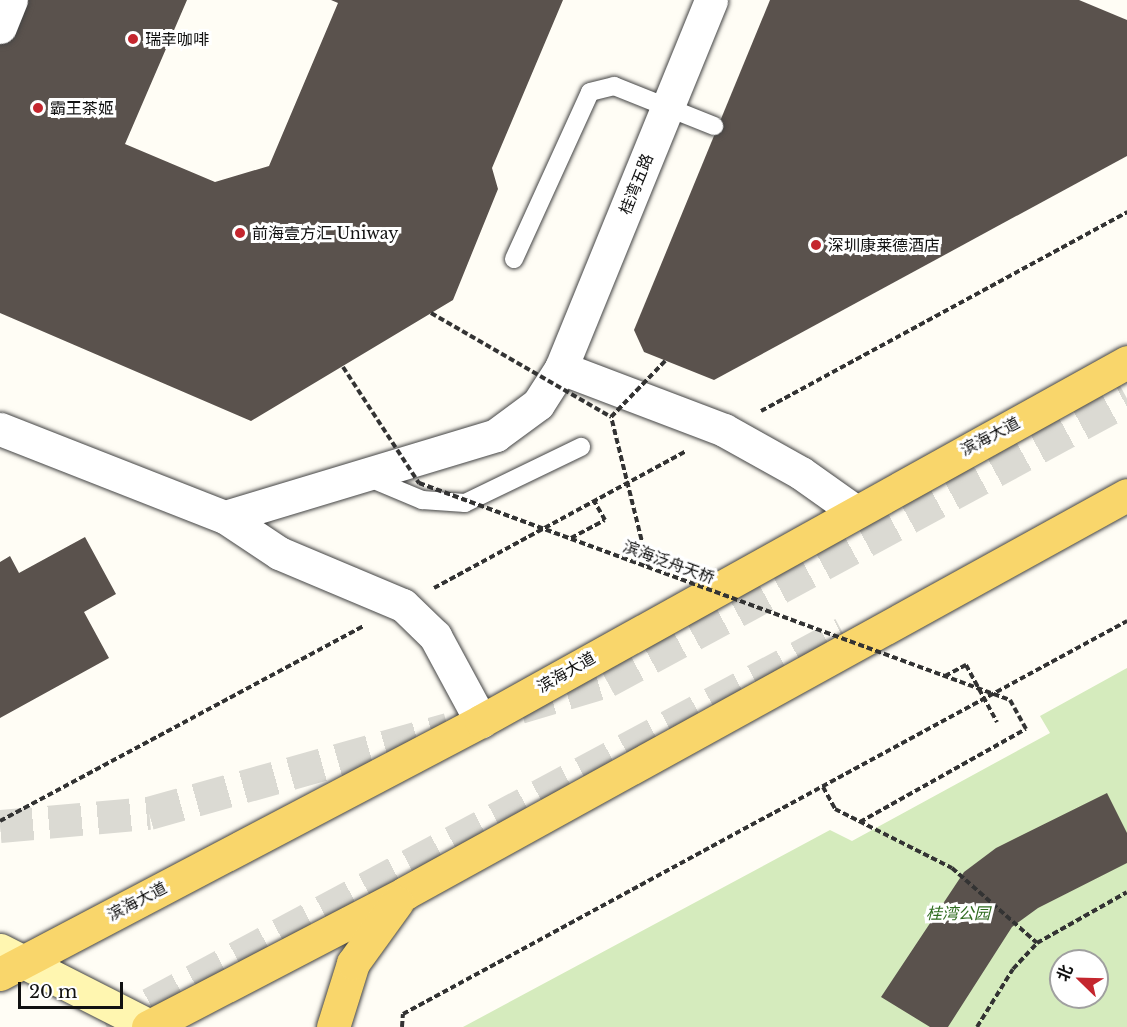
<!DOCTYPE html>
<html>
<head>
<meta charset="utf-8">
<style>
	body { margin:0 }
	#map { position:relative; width:1127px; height:1027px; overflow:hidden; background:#fffdf5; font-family:"Libre Baskerville","Noto Sans SC",serif }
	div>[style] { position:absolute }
	.green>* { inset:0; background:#d5ebbd }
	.building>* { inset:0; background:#5a524d }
	.highway-tunnel>* { height:33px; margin-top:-16.5px; transform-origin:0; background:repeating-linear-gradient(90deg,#dbdad3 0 33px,transparent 0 49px) }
	.path>* { height:4px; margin-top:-2px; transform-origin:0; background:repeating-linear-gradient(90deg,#333 0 6px,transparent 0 9px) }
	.roads { filter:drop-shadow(0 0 2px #444) drop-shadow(0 0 2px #444) }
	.lane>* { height:18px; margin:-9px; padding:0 9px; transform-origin:9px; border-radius:9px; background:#fff }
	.street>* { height:33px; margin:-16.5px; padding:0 16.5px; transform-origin:16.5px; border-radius:16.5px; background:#fff }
	.secondary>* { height:33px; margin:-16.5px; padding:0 16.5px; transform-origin:16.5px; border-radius:16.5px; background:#fff6b0 }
	.primary>* { height:33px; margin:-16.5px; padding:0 16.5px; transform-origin:16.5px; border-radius:16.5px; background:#f9d66b }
	.path-bridge>* { height:4px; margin-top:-2px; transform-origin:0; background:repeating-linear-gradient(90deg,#333 0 6px,transparent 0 9px) }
	.dots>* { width:16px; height:16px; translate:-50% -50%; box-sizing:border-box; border:3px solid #fff; border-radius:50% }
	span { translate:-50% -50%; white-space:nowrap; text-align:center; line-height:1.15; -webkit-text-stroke:6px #fff; paint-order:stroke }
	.poi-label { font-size:16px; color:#111 }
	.left { translate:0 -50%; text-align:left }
	.street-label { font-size:16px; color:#111 }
	.park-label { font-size:16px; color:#2f6b1f; font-style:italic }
	.north { position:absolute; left:1049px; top:949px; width:60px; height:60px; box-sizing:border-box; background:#fff; border:2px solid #a0a0a0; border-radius:50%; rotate:293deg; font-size:16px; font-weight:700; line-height:24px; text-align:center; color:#111 }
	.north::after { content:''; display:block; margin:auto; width:21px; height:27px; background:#c4262e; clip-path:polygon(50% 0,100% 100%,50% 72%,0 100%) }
	.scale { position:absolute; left:18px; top:982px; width:105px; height:27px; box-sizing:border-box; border:3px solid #111; border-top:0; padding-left:8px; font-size:18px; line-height:21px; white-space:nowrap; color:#111; -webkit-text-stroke:4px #fff; paint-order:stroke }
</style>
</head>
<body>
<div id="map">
	<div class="green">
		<div style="clip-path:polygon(evenodd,1127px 668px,1127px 1027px,463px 1027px,830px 830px,852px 841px,1050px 733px,1040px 716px,1127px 668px,1061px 961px,1097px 961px,1097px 997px,1061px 997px,1061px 961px)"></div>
	</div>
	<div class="building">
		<div style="clip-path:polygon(0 0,187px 0,125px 144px,215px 182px,269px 166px,338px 3px,331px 0,563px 0,492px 168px,498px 189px,453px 300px,251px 421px,0 313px)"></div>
		<div style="clip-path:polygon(770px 0,1079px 0,1127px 20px,1127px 156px,714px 380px,644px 352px,634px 330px)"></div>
		<div style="clip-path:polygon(85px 537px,116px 594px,84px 612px,109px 658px,0 718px,0 562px,10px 556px,19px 573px)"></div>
		<div style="clip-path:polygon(1107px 793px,1127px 833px,1127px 863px,1038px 908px,1012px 927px,948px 1027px,930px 1027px,881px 997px,964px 872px,996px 848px)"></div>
	</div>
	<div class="highway-tunnel">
		<div style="left:520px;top:707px;width:91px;rotate:-16.6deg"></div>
		<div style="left:607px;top:681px;width:592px;rotate:-28.47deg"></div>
		<div style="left:0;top:826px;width:150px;rotate:-5deg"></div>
		<div style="left:149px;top:813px;width:311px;rotate:-15.7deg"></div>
		<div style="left:107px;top:1027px;width:835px;rotate:-28.16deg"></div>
	</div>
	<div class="path">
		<div style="left:761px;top:411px;width:417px;rotate:-28.5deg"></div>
		<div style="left:571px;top:538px;width:38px;rotate:-28deg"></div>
		<div style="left:605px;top:520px;width:22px;rotate:-120deg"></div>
		<div style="left:434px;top:588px;width:287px;rotate:-28.5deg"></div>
		<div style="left:945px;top:676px;width:24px;rotate:-28deg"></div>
		<div style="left:966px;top:665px;width:65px;rotate:61.5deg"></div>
		<div style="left:823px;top:787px;width:25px;rotate:61deg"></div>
		<div style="left:835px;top:809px;width:131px;rotate:26.8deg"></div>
		<div style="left:952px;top:868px;width:113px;rotate:41.4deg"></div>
		<div style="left:0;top:821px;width:413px;rotate:-28.2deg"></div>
		<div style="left:860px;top:822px;width:190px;rotate:-29.3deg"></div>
		<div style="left:402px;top:1027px;width:13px;rotate:-86deg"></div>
		<div style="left:403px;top:1014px;width:824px;rotate:-28.49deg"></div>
		<div style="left:977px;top:1027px;width:68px;rotate:-58.2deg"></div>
		<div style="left:1013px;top:969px;width:35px;rotate:-47deg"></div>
		<div style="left:1037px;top:943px;width:103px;rotate:-29.5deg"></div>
	</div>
	<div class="roads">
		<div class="lane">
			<div style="left:514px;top:259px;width:183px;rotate:-65.5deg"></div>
			<div style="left:590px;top:92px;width:25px;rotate:-14deg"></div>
			<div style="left:614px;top:86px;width:108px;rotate:21.8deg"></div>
			<div style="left:367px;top:477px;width:60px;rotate:22.7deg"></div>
			<div style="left:422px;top:500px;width:43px;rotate:4deg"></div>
			<div style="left:465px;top:503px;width:129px;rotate:-25.8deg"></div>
		</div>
		<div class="street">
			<div style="left:0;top:27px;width:29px;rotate:-68deg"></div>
			<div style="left:561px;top:368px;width:174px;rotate:20.8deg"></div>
			<div style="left:724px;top:430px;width:88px;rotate:29.2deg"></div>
			<div style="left:801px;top:473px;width:64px;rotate:35.4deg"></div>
			<div style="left:0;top:429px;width:242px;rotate:21.4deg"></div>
			<div style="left:225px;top:517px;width:65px;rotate:33.7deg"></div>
			<div style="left:279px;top:553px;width:134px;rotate:22.8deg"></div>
			<div style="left:403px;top:605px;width:45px;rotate:44.1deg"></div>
			<div style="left:435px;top:636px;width:97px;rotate:61.6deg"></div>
			<div style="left:225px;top:517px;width:283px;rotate:-16.8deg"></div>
			<div style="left:496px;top:435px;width:52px;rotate:-36.4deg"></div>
			<div style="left:538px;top:404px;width:43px;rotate:-57.4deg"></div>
			<div style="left:561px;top:368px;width:397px;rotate:-67.8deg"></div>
		</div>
		<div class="secondary">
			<div style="left:0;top:950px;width:170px;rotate:26.9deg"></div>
		</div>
		<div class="primary">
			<div style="left:0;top:974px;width:543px;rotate:-27.74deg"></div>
			<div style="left:481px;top:721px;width:739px;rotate:-29.06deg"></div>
			<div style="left:148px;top:1027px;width:290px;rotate:-27.5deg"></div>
			<div style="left:405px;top:893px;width:824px;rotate:-28.87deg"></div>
			<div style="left:333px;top:1027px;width:67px;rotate:-72.6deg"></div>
			<div style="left:353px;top:963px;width:75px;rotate:-54.2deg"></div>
		</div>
	</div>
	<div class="path-bridge">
		<div style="left:431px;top:313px;width:208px;rotate:30deg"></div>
		<div style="left:343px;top:367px;width:139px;rotate:56.8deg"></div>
		<div style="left:419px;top:483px;width:630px;rotate:20.16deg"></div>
		<div style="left:1010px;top:700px;width:33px;rotate:61deg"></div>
		<div style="left:648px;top:566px;width:154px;rotate:-103.9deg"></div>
		<div style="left:611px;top:417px;width:78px;rotate:-46deg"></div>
	</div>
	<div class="dots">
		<div style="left:133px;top:39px;background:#c4262e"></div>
		<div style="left:38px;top:108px;background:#c4262e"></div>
		<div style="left:240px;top:233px;background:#c4262e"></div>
		<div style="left:816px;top:245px;background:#c4262e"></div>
	</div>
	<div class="poi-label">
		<span class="left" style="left:145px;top:39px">瑞幸咖啡</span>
		<span class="left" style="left:50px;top:108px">霸王茶姬</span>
		<span class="left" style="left:252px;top:233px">前海壹方汇 Uniway</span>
		<span class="left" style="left:828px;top:245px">深圳康莱德酒店</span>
	</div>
	<div class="street-label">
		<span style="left:636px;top:184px;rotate:-68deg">桂湾五路</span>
		<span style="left:990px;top:436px;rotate:-28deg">滨海大道</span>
		<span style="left:669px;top:562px;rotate:20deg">滨海泛舟天桥</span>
		<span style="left:566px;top:672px;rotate:-30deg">滨海大道</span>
		<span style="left:137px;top:901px;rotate:-28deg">滨海大道</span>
	</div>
	<div class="park-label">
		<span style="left:958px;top:913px">桂湾公园</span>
	</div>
	<div class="north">北</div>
	<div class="scale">20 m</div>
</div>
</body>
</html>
